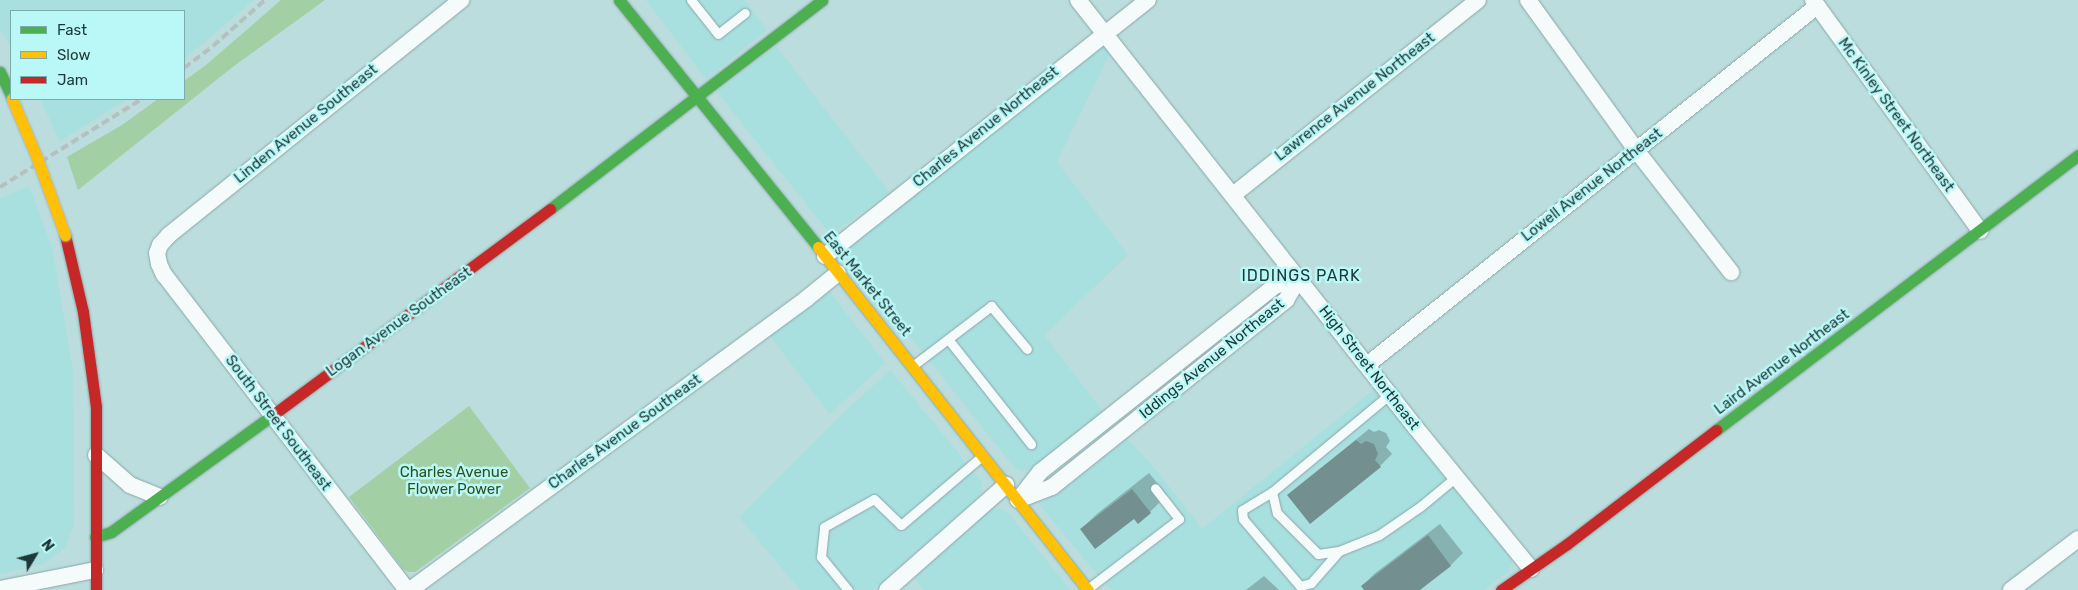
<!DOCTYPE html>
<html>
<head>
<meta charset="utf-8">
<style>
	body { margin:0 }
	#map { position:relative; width:2078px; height:590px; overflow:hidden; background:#bdd; font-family:Rubik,sans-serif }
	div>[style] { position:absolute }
	.built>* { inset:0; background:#a8dfdf }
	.green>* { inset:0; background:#a3cfa5 }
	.shadow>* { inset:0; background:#0003 }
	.building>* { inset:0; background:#748f8f }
	.roads { filter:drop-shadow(0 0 1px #8ca7a7) drop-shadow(0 0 1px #8ca7a7) }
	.lane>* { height:9px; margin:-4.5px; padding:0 4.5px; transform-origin:4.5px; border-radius:4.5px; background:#f5fafa }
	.street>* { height:16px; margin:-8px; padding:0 8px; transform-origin:8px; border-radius:8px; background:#f5fafa }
	.fast>* { height:11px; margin:-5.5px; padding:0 5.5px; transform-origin:5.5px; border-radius:5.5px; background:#4caf50 }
	.slow>* { height:11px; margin:-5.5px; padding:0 5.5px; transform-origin:5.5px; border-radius:5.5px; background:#ffc107 }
	.jam>* { height:11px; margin:-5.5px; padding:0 5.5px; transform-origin:5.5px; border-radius:5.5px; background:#c62828 }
	.rail>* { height:4px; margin-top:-2px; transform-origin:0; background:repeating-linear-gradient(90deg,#b7bfbf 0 8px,transparent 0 12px) }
	.bridges { filter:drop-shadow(0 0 1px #a9b5bd) drop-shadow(0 0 1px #a9b5bd) }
	.slow-bridge>* { height:11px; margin:-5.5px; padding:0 5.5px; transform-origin:5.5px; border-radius:5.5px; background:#ffc107 }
	span { translate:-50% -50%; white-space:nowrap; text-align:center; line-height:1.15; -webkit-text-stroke:5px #baf8f8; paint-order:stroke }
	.street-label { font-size:15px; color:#1e3737 }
	.park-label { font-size:15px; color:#2e511a }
	.neighbourhood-label { font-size:16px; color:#1e3737; letter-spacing:1px }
	.legend { position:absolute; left:10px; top:10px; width:175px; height:90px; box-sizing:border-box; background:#baf8f8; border:1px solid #7cabab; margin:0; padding:6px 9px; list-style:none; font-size:15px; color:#1e3737 }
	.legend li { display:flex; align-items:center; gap:10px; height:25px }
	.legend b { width:25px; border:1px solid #7cabab }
	.north { position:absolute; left:10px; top:530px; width:50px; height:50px; -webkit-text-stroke:4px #baf8f8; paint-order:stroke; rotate:53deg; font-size:14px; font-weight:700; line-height:20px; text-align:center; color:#1e3737 }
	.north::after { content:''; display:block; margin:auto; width:18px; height:22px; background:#1e3737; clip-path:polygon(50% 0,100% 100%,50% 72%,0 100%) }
</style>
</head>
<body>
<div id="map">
	<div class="built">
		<div style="clip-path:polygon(0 0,254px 0,184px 59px,184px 11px,11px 11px,11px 47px,0 29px)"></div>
		<div style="clip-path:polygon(646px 0,744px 0,767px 30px,706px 79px)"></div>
		<div style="clip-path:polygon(1102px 41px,1111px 51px,1057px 162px,1128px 255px,1044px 335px,1104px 413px,1031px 469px,1022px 471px,1015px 468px,848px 259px,849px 246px)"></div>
		<div style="clip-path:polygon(776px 46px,889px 192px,831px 235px,717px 92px)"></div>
		<div style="clip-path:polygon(40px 99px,127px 99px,60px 141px)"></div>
		<div style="clip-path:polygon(29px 186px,52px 248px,73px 371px,74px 523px,66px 547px,43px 564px,0 574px,0 199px)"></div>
		<div style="clip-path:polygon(829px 291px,885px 363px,830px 414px,769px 335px)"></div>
		<div style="clip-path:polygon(890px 370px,982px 482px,982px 491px,977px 499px,873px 590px,800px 590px,739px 517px,835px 421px)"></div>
		<div style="clip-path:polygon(1377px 387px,1512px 559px,1509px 571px,1484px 590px,1110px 590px,1039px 504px,1125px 436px,1156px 470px,1202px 529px)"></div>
		<div style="clip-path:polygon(995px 508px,1002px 509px,1009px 514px,1070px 590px,924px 590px,913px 576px,984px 512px)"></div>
	</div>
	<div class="green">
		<div style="clip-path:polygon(281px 0,325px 0,234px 66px,78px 190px,67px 157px,122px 125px,158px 99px,184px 99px,184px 81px,206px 65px)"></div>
		<div style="clip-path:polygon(469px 406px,530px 488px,415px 572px,408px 572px,403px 569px,349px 497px)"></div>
	</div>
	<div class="shadow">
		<div style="clip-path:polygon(1369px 429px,1374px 432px,1379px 430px,1386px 433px,1390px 441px,1386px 447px,1392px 454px,1380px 466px,1288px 495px)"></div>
		<div style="clip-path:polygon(1149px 473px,1167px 495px,1150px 512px,1081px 529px,1098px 513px)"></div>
		<div style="clip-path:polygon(1440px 524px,1463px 553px,1451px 565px,1418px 590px,1365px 590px,1362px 586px,1374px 574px)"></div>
		<div style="clip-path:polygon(1264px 576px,1279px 590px,1246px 590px)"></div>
	</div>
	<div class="building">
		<div style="clip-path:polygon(1356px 440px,1361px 444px,1366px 441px,1374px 444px,1378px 454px,1375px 460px,1381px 467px,1310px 524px,1287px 495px)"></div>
		<div style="clip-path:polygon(1132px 489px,1151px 513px,1138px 524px,1134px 519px,1095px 549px,1080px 529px)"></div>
		<div style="clip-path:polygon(1428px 535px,1451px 566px,1420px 590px,1364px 590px,1361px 586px)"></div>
	</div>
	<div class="roads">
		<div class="lane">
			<div style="left:691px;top:0;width:43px;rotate:51.5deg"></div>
			<div style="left:718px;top:34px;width:34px;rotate:-38deg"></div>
			<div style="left:948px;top:339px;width:134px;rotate:51.7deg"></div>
			<div style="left:915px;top:364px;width:96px;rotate:-37.3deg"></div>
			<div style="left:991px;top:306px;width:56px;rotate:50.1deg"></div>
			<div style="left:1272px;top:492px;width:22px;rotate:77deg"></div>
			<div style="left:1277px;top:513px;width:58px;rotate:45deg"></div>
			<div style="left:1318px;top:554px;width:21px;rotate:-8deg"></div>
			<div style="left:1339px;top:551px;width:43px;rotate:-21.8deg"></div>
			<div style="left:1379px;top:535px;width:51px;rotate:-34.6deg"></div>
			<div style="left:1421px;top:506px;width:45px;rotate:-39.6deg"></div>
			<div style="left:1339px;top:551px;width:43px;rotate:131.2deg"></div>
			<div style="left:1311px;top:583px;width:11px;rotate:165deg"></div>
			<div style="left:1300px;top:586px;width:88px;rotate:-130.4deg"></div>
			<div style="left:1243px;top:519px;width:9px;rotate:-96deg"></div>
			<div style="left:1242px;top:510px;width:35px;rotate:-31deg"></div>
			<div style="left:1272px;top:492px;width:153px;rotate:-39.7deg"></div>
			<div style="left:1090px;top:587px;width:112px;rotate:-37.4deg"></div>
			<div style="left:1179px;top:519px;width:39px;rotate:-128deg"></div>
			<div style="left:848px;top:590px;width:43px;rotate:-129.3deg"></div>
			<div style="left:821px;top:557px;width:30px;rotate:-84deg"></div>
			<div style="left:824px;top:527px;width:57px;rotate:-29.2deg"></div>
			<div style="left:874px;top:499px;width:37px;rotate:44deg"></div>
			<div style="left:901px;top:525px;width:105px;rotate:-40.4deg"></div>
		</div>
		<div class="street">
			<div style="left:1078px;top:0;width:545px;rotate:51.7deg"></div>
			<div style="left:1416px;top:428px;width:182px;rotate:50.8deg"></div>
			<div style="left:1528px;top:0;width:185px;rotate:54.2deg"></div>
			<div style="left:1636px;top:150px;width:155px;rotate:52.1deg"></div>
			<div style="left:1813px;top:0;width:285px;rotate:54.1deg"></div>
			<div style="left:1233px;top:195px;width:313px;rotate:-38.5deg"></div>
			<div style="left:825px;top:256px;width:412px;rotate:-38.4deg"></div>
			<div style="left:1367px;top:365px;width:576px;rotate:-38.58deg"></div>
			<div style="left:96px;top:455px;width:45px;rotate:41.4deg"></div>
			<div style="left:130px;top:485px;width:32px;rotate:22deg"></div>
			<div style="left:1019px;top:499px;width:34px;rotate:-52deg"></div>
			<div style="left:1040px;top:472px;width:300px;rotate:-38.4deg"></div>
			<div style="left:1275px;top:286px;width:25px;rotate:-18deg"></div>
			<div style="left:1018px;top:500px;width:36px;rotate:-21deg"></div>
			<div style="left:1052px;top:487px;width:300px;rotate:-38.6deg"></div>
			<div style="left:1286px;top:300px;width:26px;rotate:-59deg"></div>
			<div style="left:0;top:589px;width:97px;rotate:-11.3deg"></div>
			<div style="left:407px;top:590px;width:398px;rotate:-127.6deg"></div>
			<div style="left:164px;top:275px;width:12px;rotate:-114deg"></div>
			<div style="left:159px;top:264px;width:11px;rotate:-100deg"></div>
			<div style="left:157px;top:253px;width:9px;rotate:-69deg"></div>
			<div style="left:160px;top:245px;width:13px;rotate:-48deg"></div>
			<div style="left:169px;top:235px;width:375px;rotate:-38.8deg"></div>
			<div style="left:410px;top:590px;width:491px;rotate:-36.3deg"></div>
			<div style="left:806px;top:299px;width:41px;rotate:-39.1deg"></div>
			<div style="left:887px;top:590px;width:159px;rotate:-41.4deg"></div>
			<div style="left:2011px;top:590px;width:84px;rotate:-37.3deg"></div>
		</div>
		<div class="fast">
			<div style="left:619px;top:0;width:317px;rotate:51.1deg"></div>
			<div style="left:0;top:72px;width:26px;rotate:65deg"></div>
			<div style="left:550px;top:209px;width:343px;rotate:-37.5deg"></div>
			<div style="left:1716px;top:430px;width:455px;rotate:-37.2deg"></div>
			<div style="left:95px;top:537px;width:17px;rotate:-17deg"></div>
			<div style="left:111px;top:532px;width:206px;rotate:-35.9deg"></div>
		</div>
		<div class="slow">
			<div style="left:818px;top:247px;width:437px;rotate:51.8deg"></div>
		</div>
		<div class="jam">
			<div style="left:65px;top:235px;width:79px;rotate:76.8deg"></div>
			<div style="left:83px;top:312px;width:96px;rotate:82.2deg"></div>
			<div style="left:96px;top:407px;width:183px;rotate:90deg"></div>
			<div style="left:278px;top:411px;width:339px;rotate:-36.6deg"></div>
			<div style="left:1501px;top:590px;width:80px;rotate:-34.9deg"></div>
			<div style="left:1567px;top:544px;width:188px;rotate:-37.4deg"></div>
		</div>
	</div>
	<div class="rail">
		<div style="left:184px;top:68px;width:36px;rotate:-37deg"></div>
		<div style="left:213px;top:46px;width:69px;rotate:-41.5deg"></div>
		<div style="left:0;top:187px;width:167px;rotate:-31.8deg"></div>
	</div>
	<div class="bridges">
		<div class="slow-bridge">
			<div style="left:12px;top:99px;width:64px;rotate:67deg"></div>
			<div style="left:37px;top:158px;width:82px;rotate:70deg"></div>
		</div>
	</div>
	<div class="street-label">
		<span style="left:1355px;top:97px;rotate:-38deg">Lawrence Avenue Northeast</span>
		<span style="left:1896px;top:115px;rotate:54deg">Mc Kinley Street Northeast</span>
		<span style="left:306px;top:124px;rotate:-39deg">Linden Avenue Southeast</span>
		<span style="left:986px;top:127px;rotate:-39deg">Charles Avenue Northeast</span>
		<span style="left:1592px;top:185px;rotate:-38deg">Lowell Avenue Northeast</span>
		<span style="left:867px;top:284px;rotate:51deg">East Market Street</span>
		<span style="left:399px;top:322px;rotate:-36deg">Logan Avenue Southeast</span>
		<span style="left:1212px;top:359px;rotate:-39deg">Iddings Avenue Northeast</span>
		<span style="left:1782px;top:362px;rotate:-37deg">Laird Avenue Northeast</span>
		<span style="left:1369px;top:368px;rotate:52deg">High Street Northeast</span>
		<span style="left:278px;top:423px;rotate:53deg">South Street Southeast</span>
		<span style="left:625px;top:432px;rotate:-36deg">Charles Avenue Southeast</span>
	</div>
	<div class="park-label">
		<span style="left:454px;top:481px">Charles Avenue<br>Flower Power</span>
	</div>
	<div class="neighbourhood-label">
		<span style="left:1301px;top:276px">IDDINGS PARK</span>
	</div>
	<ul class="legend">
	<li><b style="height:6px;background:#4caf50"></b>Fast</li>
	<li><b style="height:6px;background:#ffc107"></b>Slow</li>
	<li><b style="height:6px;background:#c62828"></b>Jam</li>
	</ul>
	<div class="north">N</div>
</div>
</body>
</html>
